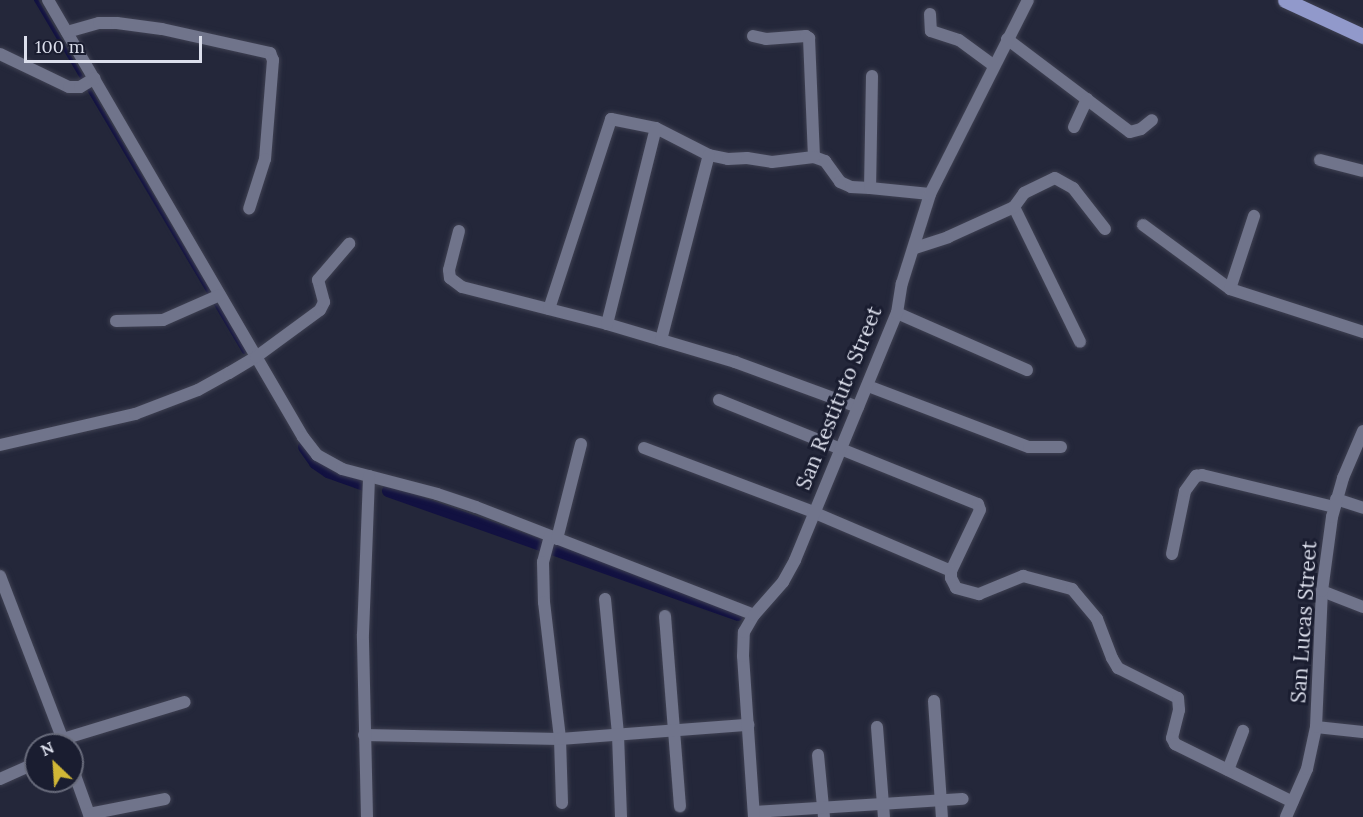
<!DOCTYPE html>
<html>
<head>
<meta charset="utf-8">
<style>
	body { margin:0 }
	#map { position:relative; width:1363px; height:817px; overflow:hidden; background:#24273a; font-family:Lora,serif }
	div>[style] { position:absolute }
	.stream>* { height:4px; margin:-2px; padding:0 2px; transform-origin:2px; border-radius:2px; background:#121141 }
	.canal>* { height:12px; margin:-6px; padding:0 6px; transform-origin:6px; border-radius:6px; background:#121141 }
	.roads { filter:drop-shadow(0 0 2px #3f4152) drop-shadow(0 0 2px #3f4152) }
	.minor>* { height:12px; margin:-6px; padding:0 6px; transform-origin:6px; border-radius:6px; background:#70748b }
	.major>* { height:15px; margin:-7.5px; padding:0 7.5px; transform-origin:7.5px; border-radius:7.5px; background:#9199cb }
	span { translate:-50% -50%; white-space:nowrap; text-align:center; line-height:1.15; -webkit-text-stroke:6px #1a1d30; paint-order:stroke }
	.street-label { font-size:21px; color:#dcdfec }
	.north { position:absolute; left:24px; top:733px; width:60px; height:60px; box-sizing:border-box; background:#1a1d30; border:2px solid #686b7b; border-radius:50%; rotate:335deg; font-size:16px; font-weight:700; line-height:24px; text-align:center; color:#dcdfec }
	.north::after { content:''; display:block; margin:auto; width:21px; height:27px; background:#d1b736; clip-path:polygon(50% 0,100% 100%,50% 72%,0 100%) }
	.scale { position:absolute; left:24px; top:36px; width:178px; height:27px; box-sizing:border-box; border:3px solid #dcdfec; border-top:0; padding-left:8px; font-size:18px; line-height:21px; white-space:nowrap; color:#dcdfec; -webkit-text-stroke:4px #1a1d30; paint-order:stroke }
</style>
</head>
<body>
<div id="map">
	<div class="stream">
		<div style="left:36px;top:0;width:409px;rotate:59.4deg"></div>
	</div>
	<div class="canal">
		<div style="left:304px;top:447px;width:19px;rotate:55deg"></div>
		<div style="left:315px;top:463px;width:16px;rotate:35deg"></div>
		<div style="left:328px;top:472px;width:41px;rotate:19.7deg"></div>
		<div style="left:388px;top:491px;width:371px;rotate:19.5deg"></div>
	</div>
	<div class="roads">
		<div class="minor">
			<div style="left:48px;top:0;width:506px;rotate:59.74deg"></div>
			<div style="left:303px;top:437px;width:23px;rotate:52deg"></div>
			<div style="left:317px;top:455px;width:29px;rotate:29deg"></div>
			<div style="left:342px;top:469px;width:98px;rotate:14.7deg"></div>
			<div style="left:437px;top:494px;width:41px;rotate:18.4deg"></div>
			<div style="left:476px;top:507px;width:298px;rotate:21.2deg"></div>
			<div style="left:930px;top:14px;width:17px;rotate:87deg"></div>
			<div style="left:931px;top:31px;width:29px;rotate:18deg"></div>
			<div style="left:959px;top:40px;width:42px;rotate:36.3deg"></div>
			<div style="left:67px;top:32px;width:33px;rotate:-16deg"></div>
			<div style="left:99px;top:23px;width:18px"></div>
			<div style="left:117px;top:23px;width:45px;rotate:7.6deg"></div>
			<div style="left:162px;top:29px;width:111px;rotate:12.5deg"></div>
			<div style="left:270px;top:53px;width:8px;rotate:67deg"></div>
			<div style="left:273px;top:60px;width:99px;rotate:94.6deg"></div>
			<div style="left:265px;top:159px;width:52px;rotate:107.7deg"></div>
			<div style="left:753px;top:36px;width:13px;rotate:13deg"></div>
			<div style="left:766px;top:39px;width:40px;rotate:-4.3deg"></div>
			<div style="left:806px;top:36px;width:4px;rotate:34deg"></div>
			<div style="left:809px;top:38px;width:119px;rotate:87.6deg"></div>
			<div style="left:814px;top:157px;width:12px;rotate:20deg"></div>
			<div style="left:825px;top:161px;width:26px;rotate:54deg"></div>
			<div style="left:840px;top:182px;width:12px;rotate:24deg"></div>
			<div style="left:851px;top:187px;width:19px;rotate:3deg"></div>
			<div style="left:1007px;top:39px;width:154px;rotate:37.1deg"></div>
			<div style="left:1130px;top:132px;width:11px;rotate:-15deg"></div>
			<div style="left:1141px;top:129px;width:14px;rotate:-39deg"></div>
			<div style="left:0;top:54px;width:76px;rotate:25.6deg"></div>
			<div style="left:69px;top:87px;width:11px"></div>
			<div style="left:80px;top:87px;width:17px;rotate:-31deg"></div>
			<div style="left:872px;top:76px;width:112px;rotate:91deg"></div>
			<div style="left:870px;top:188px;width:60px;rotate:5.7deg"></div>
			<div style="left:1074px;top:127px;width:31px;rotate:-65deg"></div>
			<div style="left:1320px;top:160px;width:44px;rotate:14.3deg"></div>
			<div style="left:1014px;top:207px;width:150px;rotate:63.9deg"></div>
			<div style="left:1143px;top:225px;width:108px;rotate:36.3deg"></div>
			<div style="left:1230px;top:289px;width:140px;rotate:17.9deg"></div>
			<div style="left:459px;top:231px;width:40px;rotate:104.4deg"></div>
			<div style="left:449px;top:270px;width:8px;rotate:83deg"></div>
			<div style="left:450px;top:278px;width:15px;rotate:37deg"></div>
			<div style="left:462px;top:287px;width:150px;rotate:14.3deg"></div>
			<div style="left:607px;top:324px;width:134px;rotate:16.5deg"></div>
			<div style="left:735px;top:362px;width:131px;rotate:20.1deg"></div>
			<div style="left:915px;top:248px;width:35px;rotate:-18deg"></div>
			<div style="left:948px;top:237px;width:72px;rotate:-24.4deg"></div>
			<div style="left:1014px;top:207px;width:17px;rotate:-54deg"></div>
			<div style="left:1024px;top:193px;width:34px;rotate:-26deg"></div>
			<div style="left:1055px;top:178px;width:21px;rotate:29deg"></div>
			<div style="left:1073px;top:188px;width:52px;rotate:52deg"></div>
			<div style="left:1230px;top:289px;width:77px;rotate:-71.8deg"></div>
			<div style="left:549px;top:309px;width:200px;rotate:-71.9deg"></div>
			<div style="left:611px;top:119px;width:46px;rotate:11.3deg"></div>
			<div style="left:656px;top:128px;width:59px;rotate:27deg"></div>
			<div style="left:709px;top:155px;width:19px;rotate:12deg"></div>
			<div style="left:728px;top:159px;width:19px;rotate:-3deg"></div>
			<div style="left:747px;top:158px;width:25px;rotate:9deg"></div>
			<div style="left:772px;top:162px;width:42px;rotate:-6.8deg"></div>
			<div style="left:897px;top:313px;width:142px;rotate:23.7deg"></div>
			<div style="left:116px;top:321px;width:47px;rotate:-1.2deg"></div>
			<div style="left:163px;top:320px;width:62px;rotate:-23.7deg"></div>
			<div style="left:607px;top:324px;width:202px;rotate:-76deg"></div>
			<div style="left:661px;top:340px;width:191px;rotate:-75.5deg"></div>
			<div style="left:868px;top:386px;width:172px;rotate:20.8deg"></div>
			<div style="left:1029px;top:447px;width:32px"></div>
			<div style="left:719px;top:400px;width:279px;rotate:21.9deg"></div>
			<div style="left:978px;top:504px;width:6px;rotate:72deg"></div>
			<div style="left:980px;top:510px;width:68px;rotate:115.4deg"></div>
			<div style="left:951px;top:571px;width:7px;rotate:90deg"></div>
			<div style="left:951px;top:578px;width:11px;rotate:63deg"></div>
			<div style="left:956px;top:588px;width:24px;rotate:15deg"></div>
			<div style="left:979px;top:594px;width:48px;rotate:-22.2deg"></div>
			<div style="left:1023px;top:576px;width:51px;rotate:14.9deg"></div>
			<div style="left:1072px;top:589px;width:39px;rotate:50deg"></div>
			<div style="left:1097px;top:619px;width:42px;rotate:69deg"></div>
			<div style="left:1112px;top:658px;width:12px;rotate:59deg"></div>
			<div style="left:1118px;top:668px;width:67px;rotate:26.6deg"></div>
			<div style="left:1178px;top:698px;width:12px;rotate:85deg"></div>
			<div style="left:1179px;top:710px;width:29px;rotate:104deg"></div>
			<div style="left:1172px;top:738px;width:7px;rotate:63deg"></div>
			<div style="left:1175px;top:744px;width:131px;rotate:26.2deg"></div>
			<div style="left:0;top:445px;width:139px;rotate:-12.9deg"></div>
			<div style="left:135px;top:414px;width:67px;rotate:-20.9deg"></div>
			<div style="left:198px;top:390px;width:35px;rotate:-29deg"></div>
			<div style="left:229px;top:373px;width:31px;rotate:-31deg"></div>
			<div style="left:256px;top:357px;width:79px;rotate:-36.3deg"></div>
			<div style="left:320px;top:310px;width:9px;rotate:-63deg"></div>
			<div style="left:324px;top:302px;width:23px;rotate:-105deg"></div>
			<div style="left:318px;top:280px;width:48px;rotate:-49.3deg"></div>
			<div style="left:644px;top:448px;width:181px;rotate:20.7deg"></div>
			<div style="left:813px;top:512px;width:150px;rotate:23.1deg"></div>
			<div style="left:1336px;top:499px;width:28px;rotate:18deg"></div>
			<div style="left:550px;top:536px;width:27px;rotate:105deg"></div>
			<div style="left:543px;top:562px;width:40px;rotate:88.6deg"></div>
			<div style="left:544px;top:602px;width:138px;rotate:83.3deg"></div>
			<div style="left:560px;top:739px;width:64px;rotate:88.2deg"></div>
			<div style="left:557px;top:539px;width:98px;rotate:-75.8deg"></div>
			<div style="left:1172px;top:554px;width:64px;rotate:-78.3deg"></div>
			<div style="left:1185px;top:491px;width:19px;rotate:-54deg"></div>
			<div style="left:1196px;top:476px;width:6px;rotate:-9deg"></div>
			<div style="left:1202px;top:475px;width:136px;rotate:13.6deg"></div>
			<div style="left:0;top:576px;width:181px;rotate:69deg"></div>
			<div style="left:1322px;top:591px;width:44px;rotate:21.3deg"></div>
			<div style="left:605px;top:599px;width:137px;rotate:84.5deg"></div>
			<div style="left:618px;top:735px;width:82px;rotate:87.9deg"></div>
			<div style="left:665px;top:616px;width:191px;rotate:85.5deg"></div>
			<div style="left:934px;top:701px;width:116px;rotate:86.1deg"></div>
			<div style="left:877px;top:727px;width:90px;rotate:85.6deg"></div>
			<div style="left:1316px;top:727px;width:47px;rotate:6.1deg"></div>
			<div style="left:364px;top:735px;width:196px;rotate:1.2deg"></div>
			<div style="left:560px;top:739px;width:189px;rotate:-4.3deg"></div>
			<div style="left:63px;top:739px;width:127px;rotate:-16.9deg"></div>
			<div style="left:818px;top:755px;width:62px;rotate:84.5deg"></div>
			<div style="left:72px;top:767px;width:53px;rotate:70.2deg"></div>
			<div style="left:1228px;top:770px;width:42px;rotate:-69deg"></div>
			<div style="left:0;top:779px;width:39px;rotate:-24deg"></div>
			<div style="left:754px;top:812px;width:209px;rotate:-3.6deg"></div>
			<div style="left:89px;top:814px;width:77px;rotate:-11.2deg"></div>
			<div style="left:367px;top:817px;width:183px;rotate:-91.3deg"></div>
			<div style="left:363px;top:634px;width:158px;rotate:-87.8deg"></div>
			<div style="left:754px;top:817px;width:161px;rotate:-93.9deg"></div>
			<div style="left:743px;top:656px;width:24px;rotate:-88deg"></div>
			<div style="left:744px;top:632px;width:20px;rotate:-60deg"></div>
			<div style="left:754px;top:615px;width:44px;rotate:-48.7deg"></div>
			<div style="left:783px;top:582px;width:25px;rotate:-61deg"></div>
			<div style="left:795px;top:560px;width:267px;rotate:-67.6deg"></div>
			<div style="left:897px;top:313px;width:30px;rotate:-81deg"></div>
			<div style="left:902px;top:283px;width:93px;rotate:-72.5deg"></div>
			<div style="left:930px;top:194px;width:217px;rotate:-63.2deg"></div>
			<div style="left:1286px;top:817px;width:52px;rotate:-66.4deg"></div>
			<div style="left:1307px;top:769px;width:43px;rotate:-77.9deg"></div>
			<div style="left:1316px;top:727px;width:136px;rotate:-87.5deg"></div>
			<div style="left:1322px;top:591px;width:75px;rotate:-82.3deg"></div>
			<div style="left:1332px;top:517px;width:41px;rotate:-74.2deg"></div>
			<div style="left:1343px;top:478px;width:51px;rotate:-66.9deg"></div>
		</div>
		<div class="major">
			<div style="left:1285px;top:0;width:86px;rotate:24.8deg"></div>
		</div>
	</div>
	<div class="street-label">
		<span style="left:839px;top:398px;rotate:-68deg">San Restituto Street</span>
		<span style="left:1304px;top:622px;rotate:-86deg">San Lucas Street</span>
	</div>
	<div class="north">N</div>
	<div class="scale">100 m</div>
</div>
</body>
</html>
